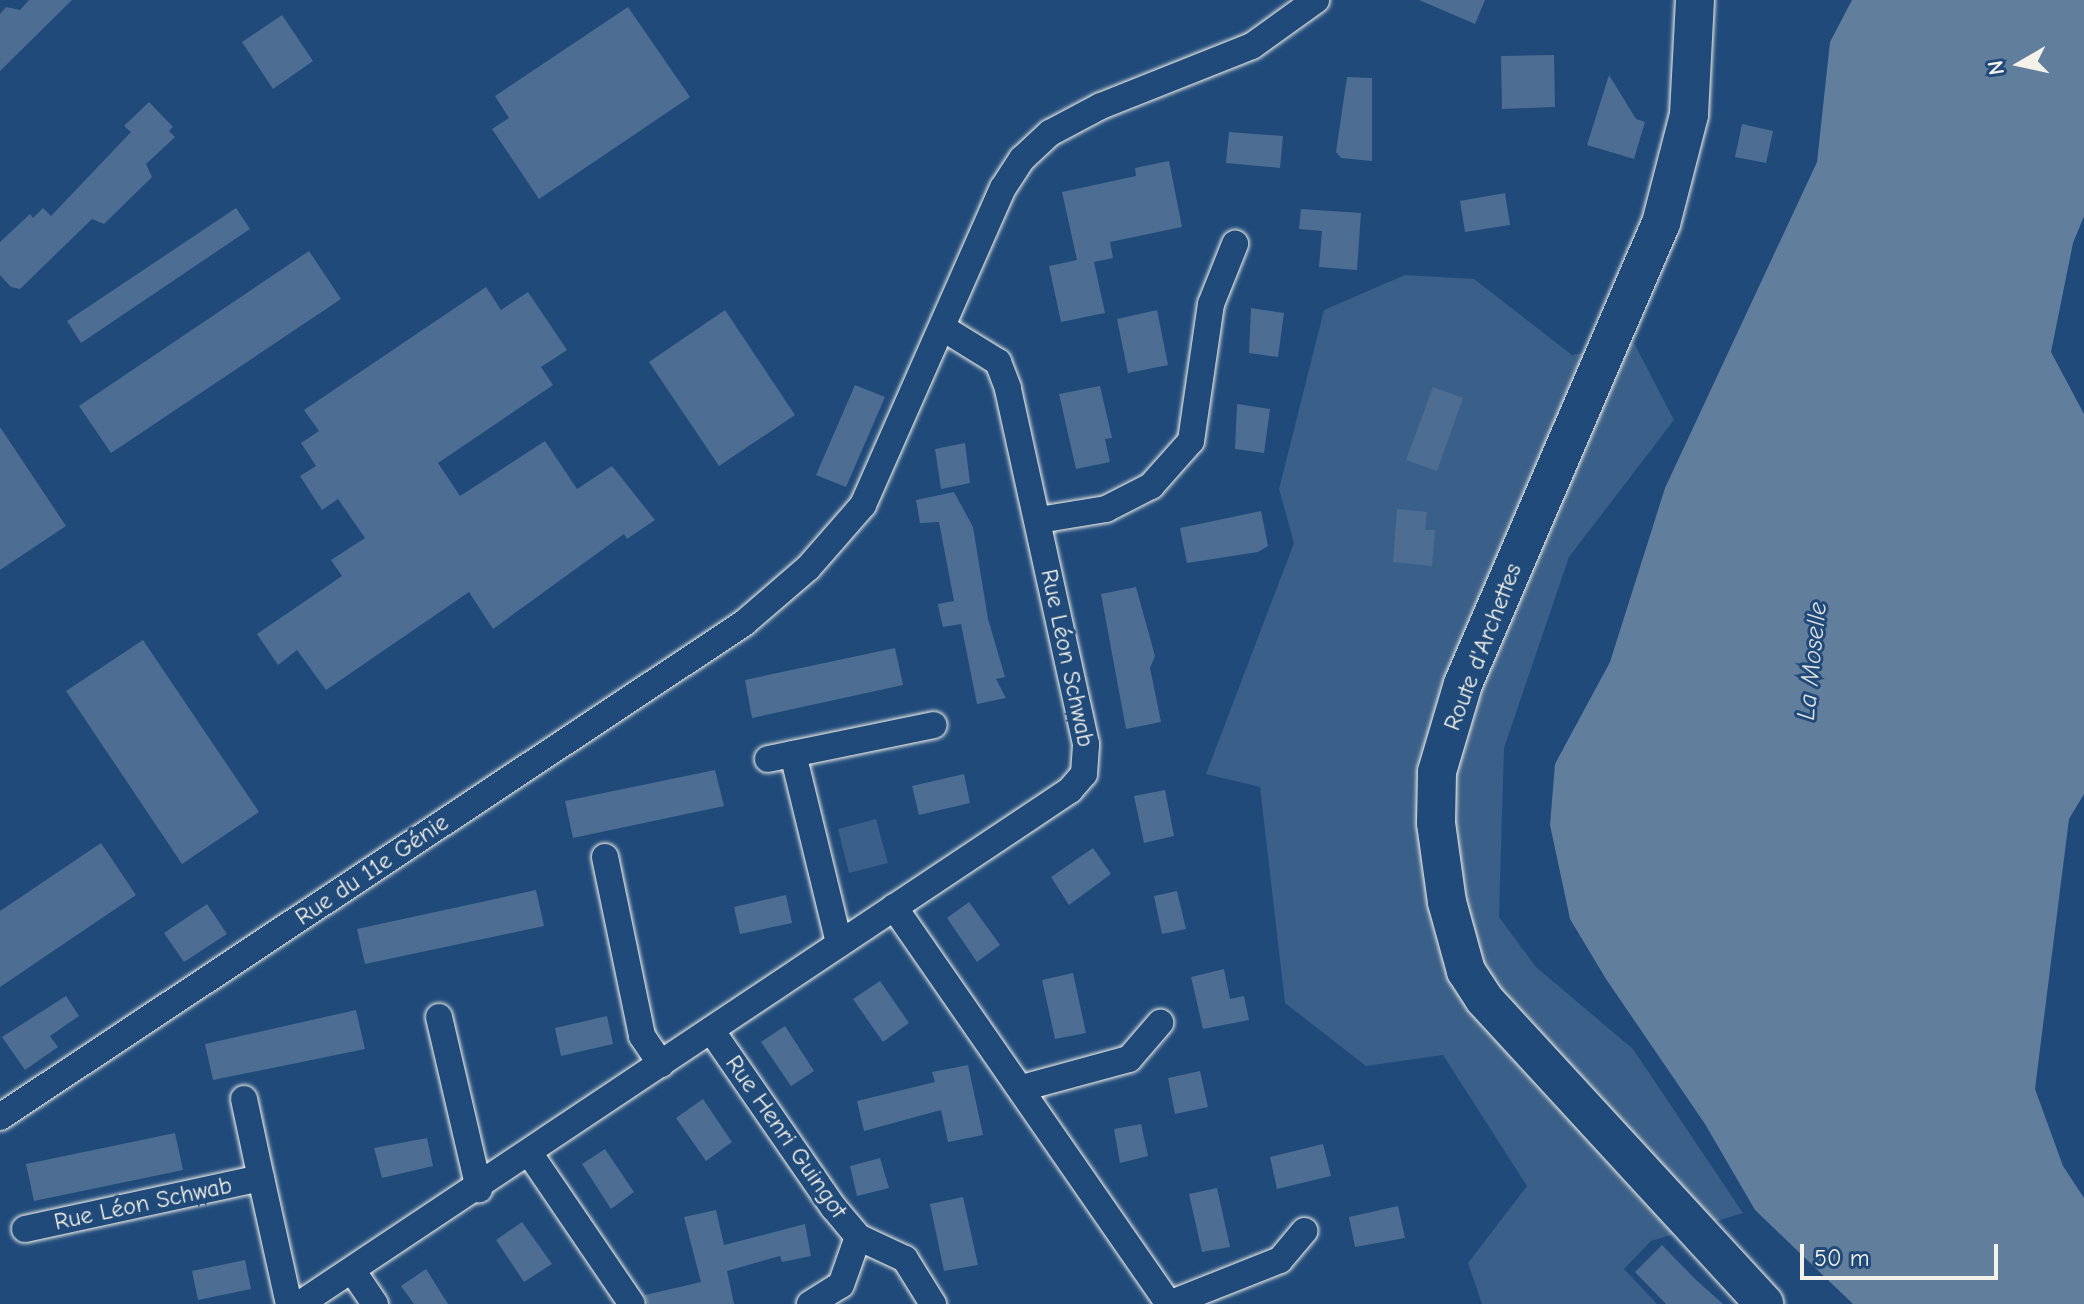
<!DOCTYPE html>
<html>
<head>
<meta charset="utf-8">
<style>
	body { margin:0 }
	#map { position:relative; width:2084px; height:1304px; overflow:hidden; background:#1f4a7a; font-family:"Comic Neue",sans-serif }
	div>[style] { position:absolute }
	.green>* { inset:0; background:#3a5f88 }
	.water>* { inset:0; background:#627e9d }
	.building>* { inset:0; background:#4d6e92 }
	.roads { filter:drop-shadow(0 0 2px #f4f1e8) drop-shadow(0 0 2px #f4f1e8) }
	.street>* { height:26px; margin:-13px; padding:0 13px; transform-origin:13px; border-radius:13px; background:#1f4a7a }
	.secondary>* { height:38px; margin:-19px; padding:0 19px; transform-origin:19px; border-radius:19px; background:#1f4a7a }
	span { translate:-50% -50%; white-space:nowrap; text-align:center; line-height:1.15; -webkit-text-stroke:6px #1f4a7a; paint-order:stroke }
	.street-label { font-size:24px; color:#f4f1e8 }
	.water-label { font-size:26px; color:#dee0dd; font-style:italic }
	.north { position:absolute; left:1980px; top:24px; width:80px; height:80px; -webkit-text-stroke:6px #1f4a7a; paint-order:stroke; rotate:261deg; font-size:22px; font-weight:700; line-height:32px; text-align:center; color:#f4f1e8 }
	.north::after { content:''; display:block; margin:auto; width:28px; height:36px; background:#f4f1e8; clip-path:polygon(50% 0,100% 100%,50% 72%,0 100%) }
	.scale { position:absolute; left:1800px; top:1244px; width:198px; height:36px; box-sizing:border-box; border:4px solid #f4f1e8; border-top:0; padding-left:10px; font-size:24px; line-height:28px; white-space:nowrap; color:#f4f1e8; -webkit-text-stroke:6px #1f4a7a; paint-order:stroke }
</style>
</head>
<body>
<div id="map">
	<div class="green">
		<div style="clip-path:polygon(1405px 275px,1474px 279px,1572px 355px,1634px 343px,1674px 420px,1569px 557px,1504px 748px,1499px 917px,1536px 967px,1633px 1049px,1743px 1213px,1651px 1241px,1624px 1269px,1657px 1304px,1482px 1304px,1468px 1263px,1527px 1186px,1443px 1055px,1366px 1066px,1285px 1003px,1260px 787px,1206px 774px,1294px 543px,1279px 489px,1324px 310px)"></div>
		<div style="clip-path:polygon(876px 819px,888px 863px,849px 873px,838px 829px)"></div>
	</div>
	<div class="water">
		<div style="clip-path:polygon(1852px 0,2084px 0,2084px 216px,2073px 243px,2051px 352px,2084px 414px,2084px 794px,2069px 819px,2035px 1089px,2063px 1166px,2084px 1198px,2084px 1304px,1853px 1304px,1755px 1210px,1705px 1124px,1606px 979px,1570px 919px,1550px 825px,1555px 764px,1610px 662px,1665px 488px,1817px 162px,1830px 42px)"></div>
	</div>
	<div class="building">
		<div style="clip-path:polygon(29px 0,72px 0,0 71px,0 14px,6px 7px,20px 10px)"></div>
		<div style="clip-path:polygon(1419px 0,1485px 0,1475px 24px)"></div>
		<div style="clip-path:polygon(628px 7px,690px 97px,539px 199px,492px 129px,509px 118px,495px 96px)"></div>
		<div style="clip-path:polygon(282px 15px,313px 61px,273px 89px,242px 42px)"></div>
		<div style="clip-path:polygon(1554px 55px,1555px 107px,1502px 109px,1501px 56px)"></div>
		<div style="clip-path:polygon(1609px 75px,1636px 119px,1645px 122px,1634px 159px,1587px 145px)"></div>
		<div style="clip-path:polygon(1347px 77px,1372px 78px,1372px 161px,1341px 158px,1336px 152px)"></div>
		<div style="clip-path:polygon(149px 102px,173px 127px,169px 131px,175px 137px,146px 164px,152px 177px,104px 224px,92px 219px,20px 289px,11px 287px,0 275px,0 242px,30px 214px,33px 218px,43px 208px,51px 216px,131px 132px,124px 126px)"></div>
		<div style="clip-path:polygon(1742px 124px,1773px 131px,1766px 163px,1735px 157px)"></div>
		<div style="clip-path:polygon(1229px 132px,1283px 136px,1280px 168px,1226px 163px)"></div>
		<div style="clip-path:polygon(1169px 161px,1182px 227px,1110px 242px,1113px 258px,1094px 262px,1105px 313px,1061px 322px,1049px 266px,1077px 260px,1062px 192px,1136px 176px,1135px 168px)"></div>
		<div style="clip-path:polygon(1505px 193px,1510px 225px,1465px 232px,1460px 201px)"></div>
		<div style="clip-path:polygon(236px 208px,250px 229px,81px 343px,67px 321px)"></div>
		<div style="clip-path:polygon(1301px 209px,1361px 213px,1357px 270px,1319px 267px,1322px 231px,1299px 229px)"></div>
		<div style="clip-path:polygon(309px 251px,341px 299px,111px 453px,79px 406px)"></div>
		<div style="clip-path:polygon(486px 287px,501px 310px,528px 292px,567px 350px,541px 367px,553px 385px,438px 463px,460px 496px,545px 441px,577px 489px,612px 466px,655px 520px,627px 539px,624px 534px,493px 629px,469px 592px,326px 690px,297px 650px,278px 665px,257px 634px,342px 576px,331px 560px,365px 538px,338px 499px,322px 510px,300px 476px,316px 466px,301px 443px,319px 431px,304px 410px)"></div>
		<div style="clip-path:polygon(1251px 308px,1284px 313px,1278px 357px,1249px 353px)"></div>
		<div style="clip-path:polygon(725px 310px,795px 415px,719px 466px,649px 362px)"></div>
		<div style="clip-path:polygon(1157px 310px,1168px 365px,1128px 373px,1117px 319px)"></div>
		<div style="clip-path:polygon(855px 385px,885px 397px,846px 487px,816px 475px)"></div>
		<div style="clip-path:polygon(1100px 386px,1112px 438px,1105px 439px,1110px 462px,1076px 469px,1059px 394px)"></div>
		<div style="clip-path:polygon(1433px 387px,1463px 398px,1437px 471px,1406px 460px)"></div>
		<div style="clip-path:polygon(1237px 404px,1270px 409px,1264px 453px,1235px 449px)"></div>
		<div style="clip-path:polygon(0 427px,66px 526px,0 570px)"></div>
		<div style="clip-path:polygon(965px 443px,970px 483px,941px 489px,935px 449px)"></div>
		<div style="clip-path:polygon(954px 492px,973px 527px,988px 619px,1005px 677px,996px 679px,1006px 698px,977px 704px,961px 624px,943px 627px,940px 615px,938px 604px,954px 601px,939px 522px,920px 523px,916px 500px)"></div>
		<div style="clip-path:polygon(1397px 509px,1427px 512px,1425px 530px,1435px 530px,1432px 566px,1393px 562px)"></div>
		<div style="clip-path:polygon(1261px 511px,1268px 546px,1258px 552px,1187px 563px,1180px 528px)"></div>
		<div style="clip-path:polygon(1136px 587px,1155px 656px,1150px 668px,1161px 722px,1126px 729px,1101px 594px)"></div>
		<div style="clip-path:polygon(143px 640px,259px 812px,182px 864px,66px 691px)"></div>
		<div style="clip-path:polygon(895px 648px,903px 685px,752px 718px,745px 680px)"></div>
		<div style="clip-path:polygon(715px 770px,724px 806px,573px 838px,565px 801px)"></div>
		<div style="clip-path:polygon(964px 774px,970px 803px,919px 815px,912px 786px)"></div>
		<div style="clip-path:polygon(1165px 790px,1174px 836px,1144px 843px,1134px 796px)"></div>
		<div style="clip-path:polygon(101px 843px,136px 895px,0 987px,0 911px)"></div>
		<div style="clip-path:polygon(1093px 848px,1111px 874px,1069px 905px,1051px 877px)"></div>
		<div style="clip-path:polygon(536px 890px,544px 926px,365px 964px,357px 929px)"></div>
		<div style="clip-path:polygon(1177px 891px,1186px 929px,1162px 934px,1154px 896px)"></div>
		<div style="clip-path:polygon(786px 895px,792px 923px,740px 934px,734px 907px)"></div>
		<div style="clip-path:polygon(969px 902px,1000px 945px,977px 962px,947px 918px)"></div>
		<div style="clip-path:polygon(207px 904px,227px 934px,184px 962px,164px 933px)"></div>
		<div style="clip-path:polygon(1224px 969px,1230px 999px,1244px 996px,1249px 1020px,1203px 1029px,1191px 977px)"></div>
		<div style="clip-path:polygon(1073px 973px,1086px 1033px,1055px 1039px,1042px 980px)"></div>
		<div style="clip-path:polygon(880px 981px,909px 1023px,883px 1042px,853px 999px)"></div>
		<div style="clip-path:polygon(66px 996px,79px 1016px,50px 1036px,58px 1047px,25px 1070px,2px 1037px)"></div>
		<div style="clip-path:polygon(356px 1010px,365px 1049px,213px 1080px,205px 1044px)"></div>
		<div style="clip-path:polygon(607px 1016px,613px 1044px,561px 1056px,555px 1028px)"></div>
		<div style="clip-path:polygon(785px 1026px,814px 1071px,791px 1086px,761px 1042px)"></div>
		<div style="clip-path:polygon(968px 1065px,983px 1135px,948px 1142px,941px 1110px,864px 1131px,857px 1101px,935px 1082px,932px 1072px)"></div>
		<div style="clip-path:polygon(1200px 1071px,1208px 1107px,1175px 1114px,1168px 1078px)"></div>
		<div style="clip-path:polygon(703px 1099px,732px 1142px,706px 1161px,676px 1118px)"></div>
		<div style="clip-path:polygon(1141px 1124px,1148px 1156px,1120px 1163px,1114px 1129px)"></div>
		<div style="clip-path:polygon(175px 1133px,183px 1170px,34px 1201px,26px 1164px)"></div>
		<div style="clip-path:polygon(427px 1138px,433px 1166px,382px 1178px,374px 1148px)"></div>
		<div style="clip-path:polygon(1323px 1144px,1331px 1176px,1277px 1189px,1270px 1157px)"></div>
		<div style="clip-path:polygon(605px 1149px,634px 1192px,611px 1209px,582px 1164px)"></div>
		<div style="clip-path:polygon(880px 1158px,889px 1188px,857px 1196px,850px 1166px)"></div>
		<div style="clip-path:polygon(1217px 1188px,1230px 1247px,1202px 1252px,1189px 1194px)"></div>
		<div style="clip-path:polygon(963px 1197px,978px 1265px,944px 1271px,930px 1204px)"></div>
		<div style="clip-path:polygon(1398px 1206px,1405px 1238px,1355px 1247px,1349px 1217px)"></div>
		<div style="clip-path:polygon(716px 1210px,724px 1245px,805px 1224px,811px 1256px,782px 1262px,780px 1256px,727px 1271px,734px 1304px,648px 1304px,645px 1295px,701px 1282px,684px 1217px)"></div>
		<div style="clip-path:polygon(522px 1222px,552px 1264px,524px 1282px,496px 1240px)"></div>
		<div style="clip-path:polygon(1662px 1245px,1695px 1279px,1723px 1304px,1666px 1304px,1635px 1272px)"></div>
		<div style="clip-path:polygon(245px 1260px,251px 1289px,198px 1300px,192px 1271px)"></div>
		<div style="clip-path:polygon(426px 1269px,448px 1304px,414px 1304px,401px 1286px)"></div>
	</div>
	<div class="roads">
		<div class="street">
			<div style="left:1039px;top:520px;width:68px;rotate:-9.3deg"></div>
			<div style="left:1106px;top:509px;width:51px;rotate:-27.1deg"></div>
			<div style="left:1151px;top:486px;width:60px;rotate:-48.4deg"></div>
			<div style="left:1191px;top:441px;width:138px;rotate:-81.7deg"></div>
			<div style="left:1211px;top:304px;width:65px;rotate:-68.2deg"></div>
			<div style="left:793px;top:754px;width:195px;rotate:76.3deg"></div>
			<div style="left:768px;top:759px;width:169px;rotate:-11.6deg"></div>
			<div style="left:605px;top:857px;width:183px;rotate:78.3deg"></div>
			<div style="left:642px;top:1036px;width:34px;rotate:56deg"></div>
			<div style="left:894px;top:907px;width:483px;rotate:55.3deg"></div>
			<div style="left:439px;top:1017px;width:177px;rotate:76.9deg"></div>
			<div style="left:711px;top:1030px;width:216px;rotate:55.4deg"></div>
			<div style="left:834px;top:1208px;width:38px;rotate:50deg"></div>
			<div style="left:858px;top:1237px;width:52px;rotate:25.1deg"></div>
			<div style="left:905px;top:1259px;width:53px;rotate:58.1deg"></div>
			<div style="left:1022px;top:1088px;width:111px;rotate:-15.2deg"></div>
			<div style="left:1129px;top:1059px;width:48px;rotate:-49.3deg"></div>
			<div style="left:244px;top:1099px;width:81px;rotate:77.9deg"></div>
			<div style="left:0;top:1117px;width:893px;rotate:-33.58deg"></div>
			<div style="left:744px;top:623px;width:84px;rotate:-40.7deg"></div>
			<div style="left:808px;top:568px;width:84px;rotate:-48.9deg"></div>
			<div style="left:863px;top:505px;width:347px;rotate:-66.2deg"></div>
			<div style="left:1003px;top:188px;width:35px;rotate:-57deg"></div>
			<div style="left:1022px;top:159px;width:38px;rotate:-43deg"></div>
			<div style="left:1050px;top:133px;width:58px;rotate:-27.9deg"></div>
			<div style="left:1101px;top:106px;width:162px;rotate:-21.7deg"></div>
			<div style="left:1252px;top:46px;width:79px;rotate:-35.7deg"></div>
			<div style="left:530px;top:1154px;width:181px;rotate:55.8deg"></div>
			<div style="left:25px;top:1229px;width:241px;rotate:-12.2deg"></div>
			<div style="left:261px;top:1178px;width:129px;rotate:77.5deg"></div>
			<div style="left:352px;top:1270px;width:41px;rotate:55.9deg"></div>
			<div style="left:300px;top:1304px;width:926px;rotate:-33.72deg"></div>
			<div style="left:1070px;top:790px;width:21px;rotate:-49deg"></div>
			<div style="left:1084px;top:774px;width:30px;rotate:-86deg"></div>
			<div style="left:1086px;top:744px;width:364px;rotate:-102.4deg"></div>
			<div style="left:1008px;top:388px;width:28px;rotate:-111deg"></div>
			<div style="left:998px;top:362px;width:65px;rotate:-148.3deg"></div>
			<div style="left:810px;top:1304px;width:36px;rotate:-32deg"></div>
			<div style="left:841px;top:1285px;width:51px;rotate:-70.5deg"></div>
			<div style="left:1169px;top:1304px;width:119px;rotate:-21.6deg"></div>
			<div style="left:1280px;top:1260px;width:38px;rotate:-50deg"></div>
		</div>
		<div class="secondary">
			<div style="left:1695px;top:0;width:115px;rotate:93deg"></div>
			<div style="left:1689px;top:115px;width:112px;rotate:104.5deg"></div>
			<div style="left:1661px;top:223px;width:502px;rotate:113.24deg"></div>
			<div style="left:1463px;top:684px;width:92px;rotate:106.5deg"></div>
			<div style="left:1437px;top:772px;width:51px;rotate:91.1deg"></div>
			<div style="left:1436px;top:823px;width:80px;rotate:82.1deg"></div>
			<div style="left:1447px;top:902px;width:72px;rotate:74.6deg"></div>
			<div style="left:1466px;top:971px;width:33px;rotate:57deg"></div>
			<div style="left:1484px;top:999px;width:414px;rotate:47.4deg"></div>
		</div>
	</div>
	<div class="street-label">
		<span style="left:1483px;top:647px;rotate:-69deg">Route d'Archettes</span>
		<span style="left:1067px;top:658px;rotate:78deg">Rue Léon Schwab</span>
		<span style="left:372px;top:870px;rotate:-34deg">Rue du 11e Génie</span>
		<span style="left:786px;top:1137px;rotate:55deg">Rue Henri Guingot</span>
		<span style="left:143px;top:1204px;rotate:-12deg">Rue Léon Schwab</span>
	</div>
	<div class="water-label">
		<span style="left:1813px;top:661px;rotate:-84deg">La Moselle</span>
	</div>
	<div class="north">N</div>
	<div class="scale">50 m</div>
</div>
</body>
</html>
